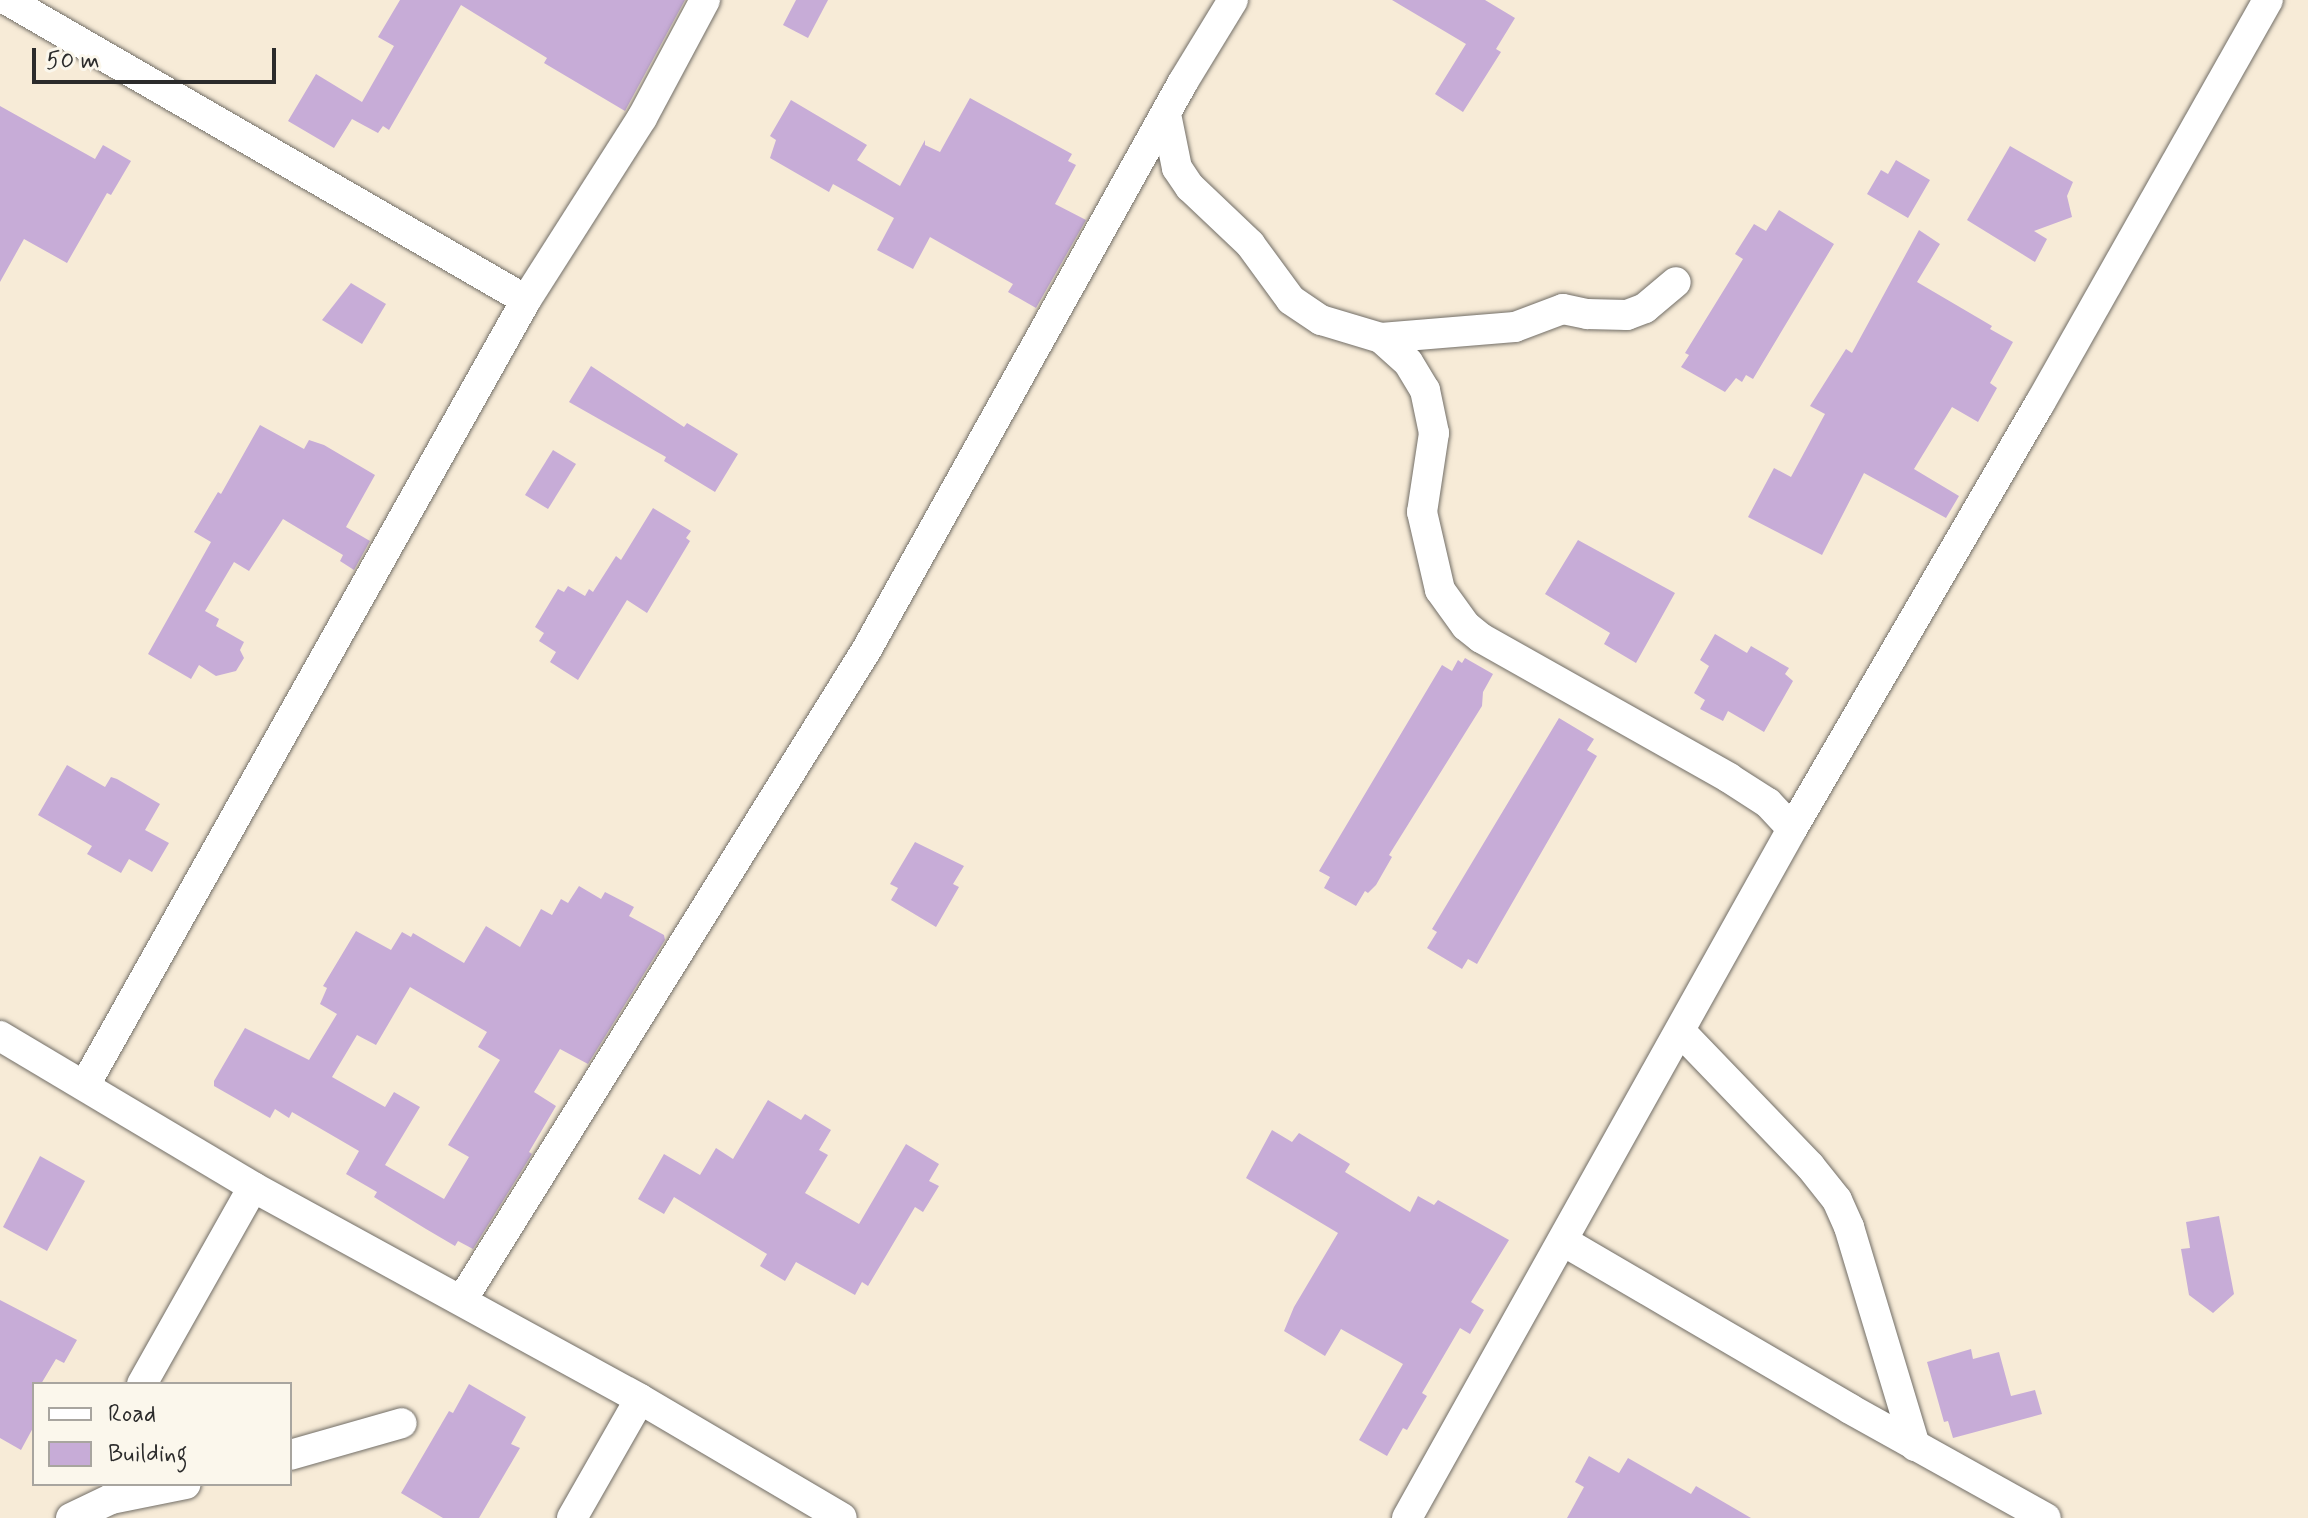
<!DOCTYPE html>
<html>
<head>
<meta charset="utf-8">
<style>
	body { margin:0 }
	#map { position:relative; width:2308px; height:1518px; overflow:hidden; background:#f7ebd7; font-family:Mynerve,sans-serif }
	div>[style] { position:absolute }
	.building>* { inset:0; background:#c7acd7 }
	.roads { filter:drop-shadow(0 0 2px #726e67) drop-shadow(0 0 2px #726e67) }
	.street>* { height:30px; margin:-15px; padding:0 15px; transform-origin:15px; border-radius:15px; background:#fff }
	span { translate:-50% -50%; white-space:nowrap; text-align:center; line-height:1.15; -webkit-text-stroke:8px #fbf7ec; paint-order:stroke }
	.legend { position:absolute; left:32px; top:1382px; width:260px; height:104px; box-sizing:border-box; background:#fbf7ec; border:2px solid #a8a59f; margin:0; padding:10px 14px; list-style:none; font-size:24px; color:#2b2b2b }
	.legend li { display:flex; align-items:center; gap:16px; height:40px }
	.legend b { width:40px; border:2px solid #a8a59f }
	.scale { position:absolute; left:32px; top:48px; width:244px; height:36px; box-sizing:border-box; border:4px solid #2b2b2b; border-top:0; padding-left:10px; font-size:24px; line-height:28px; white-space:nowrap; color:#2b2b2b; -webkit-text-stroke:6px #fbf7ec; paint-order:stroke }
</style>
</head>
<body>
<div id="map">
	<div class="building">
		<div style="clip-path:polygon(400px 0,685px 0,625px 111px,544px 63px,547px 58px,461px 5px,389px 130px,383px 126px,378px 133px,352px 119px,334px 148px,288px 121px,316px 74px,362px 102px,394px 46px,378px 37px)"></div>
		<div style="clip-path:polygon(796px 0,828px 0,808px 38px,783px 25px)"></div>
		<div style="clip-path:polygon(1392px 0,1485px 0,1515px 18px,1496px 49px,1501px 52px,1463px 112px,1435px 94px,1466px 44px)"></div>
		<div style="clip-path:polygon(970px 98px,1072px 154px,1068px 161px,1076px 165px,1055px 204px,1086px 220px,1036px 308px,1008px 292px,1013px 284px,930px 237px,913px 269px,877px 250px,894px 218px,833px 184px,829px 192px,770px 158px,776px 140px,770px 136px,791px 100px,867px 145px,857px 160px,900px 186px,925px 140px,925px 145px,940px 152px)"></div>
		<div style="clip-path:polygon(0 106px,95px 159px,103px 145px,131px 161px,111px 195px,107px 193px,67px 263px,24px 239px,0 282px)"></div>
		<div style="clip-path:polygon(2010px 146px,2073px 182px,2067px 196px,2072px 217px,2034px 231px,2047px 239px,2035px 262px,1967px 220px)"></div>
		<div style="clip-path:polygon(1896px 160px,1930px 180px,1908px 218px,1867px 194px,1881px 170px,1888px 174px)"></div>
		<div style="clip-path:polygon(1779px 210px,1834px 244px,1753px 379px,1746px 375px,1742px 382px,1736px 378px,1725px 392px,1681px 367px,1689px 355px,1685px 353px,1743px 259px,1735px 254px,1754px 224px,1766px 231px)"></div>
		<div style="clip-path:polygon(1919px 230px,1940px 244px,1917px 282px,1992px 326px,1990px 329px,2013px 342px,1990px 383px,1997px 388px,1978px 422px,1952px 407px,1914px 469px,1959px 496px,1946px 518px,1864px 473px,1822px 555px,1748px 517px,1774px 468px,1791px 477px,1825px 414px,1810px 406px,1846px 349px,1852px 353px)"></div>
		<div style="clip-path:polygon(351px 283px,386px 304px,362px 344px,322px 320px)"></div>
		<div style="clip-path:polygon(591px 366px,684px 427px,687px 423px,738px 454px,715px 492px,664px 461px,666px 457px,569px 402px)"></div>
		<div style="clip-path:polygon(260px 425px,304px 449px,309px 440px,324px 445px,375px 475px,346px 527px,370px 541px,354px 570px,340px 561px,343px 555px,283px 519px,249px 571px,234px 562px,205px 611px,219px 619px,216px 626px,244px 642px,240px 650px,244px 658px,236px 671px,216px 676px,199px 665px,191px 679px,148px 654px,211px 542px,194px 532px,218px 492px,221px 494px)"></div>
		<div style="clip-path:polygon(553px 450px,576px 464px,548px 509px,525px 495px)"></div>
		<div style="clip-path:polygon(653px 508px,691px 531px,686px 538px,690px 541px,647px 613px,627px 600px,578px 680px,550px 662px,556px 652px,539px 641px,544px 633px,535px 627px,558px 589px,564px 592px,568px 586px,585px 596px,589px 589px,593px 592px,616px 556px,621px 560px)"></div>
		<div style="clip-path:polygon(1578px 540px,1675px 593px,1636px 663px,1604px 644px,1610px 633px,1545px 594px)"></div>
		<div style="clip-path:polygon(1715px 634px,1747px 653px,1751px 646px,1789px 668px,1785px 674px,1793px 681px,1764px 732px,1728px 711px,1723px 721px,1700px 709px,1705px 700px,1694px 693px,1709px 666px,1700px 660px)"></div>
		<div style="clip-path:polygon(1465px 658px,1493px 674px,1483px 692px,1482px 706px,1389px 855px,1392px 857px,1376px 885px,1368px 893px,1365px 891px,1356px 906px,1324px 888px,1330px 877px,1319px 871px,1442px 665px,1452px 671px,1458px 660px,1462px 663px)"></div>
		<div style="clip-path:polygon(1559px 718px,1594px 739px,1587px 750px,1597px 756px,1477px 964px,1468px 959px,1462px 969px,1427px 948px,1437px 932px,1432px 929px)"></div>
		<div style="clip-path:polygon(67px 765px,105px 787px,111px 777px,117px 779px,160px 804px,145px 830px,169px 843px,152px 872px,129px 859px,121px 873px,87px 854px,92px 846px,38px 815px)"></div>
		<div style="clip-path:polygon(915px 842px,964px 866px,953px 884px,959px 887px,936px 927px,891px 900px,898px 888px,890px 884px)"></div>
		<div style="clip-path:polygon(evenodd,579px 886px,601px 899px,605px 892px,634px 907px,629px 916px,664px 935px,665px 940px,588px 1064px,560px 1049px,534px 1092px,556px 1106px,529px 1152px,532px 1154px,473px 1249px,458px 1241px,455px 1246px,426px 1229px,374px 1197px,377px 1192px,346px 1174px,359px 1151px,292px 1112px,289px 1118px,275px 1109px,270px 1118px,214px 1086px,214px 1081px,245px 1028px,309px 1060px,337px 1014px,320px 1004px,327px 988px,323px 986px,356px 931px,391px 950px,402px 932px,411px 937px,413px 933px,464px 963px,486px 926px,520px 947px,541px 909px,552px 915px,561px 899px,568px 903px,579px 886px,410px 987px,487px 1032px,478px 1047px,500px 1060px,448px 1145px,469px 1157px,444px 1199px,385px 1165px,420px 1107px,394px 1092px,385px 1107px,332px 1077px,357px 1035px,376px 1045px,410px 987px)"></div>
		<div style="clip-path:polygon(768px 1100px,801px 1120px,805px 1114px,831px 1130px,819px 1150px,828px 1155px,805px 1193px,859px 1224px,906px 1144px,939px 1164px,929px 1181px,939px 1186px,923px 1212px,915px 1207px,868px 1286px,862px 1282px,855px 1295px,796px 1262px,785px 1281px,760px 1266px,767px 1254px,674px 1197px,664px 1214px,638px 1199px,664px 1154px,700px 1175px,716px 1148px,733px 1159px)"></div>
		<div style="clip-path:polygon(1272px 1130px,1292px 1142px,1299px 1133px,1350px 1164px,1345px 1172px,1410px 1212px,1418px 1196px,1434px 1205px,1438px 1200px,1509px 1240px,1471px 1302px,1484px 1310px,1470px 1334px,1460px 1328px,1422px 1393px,1427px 1396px,1407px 1430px,1403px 1428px,1387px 1456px,1359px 1440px,1403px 1364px,1341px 1329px,1325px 1356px,1284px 1331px,1294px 1307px,1338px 1233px,1246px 1178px)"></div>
		<div style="clip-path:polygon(40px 1156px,85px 1181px,47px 1251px,3px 1227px)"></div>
		<div style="clip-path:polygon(2219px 1216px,2234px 1294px,2213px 1313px,2189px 1295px,2181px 1249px,2190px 1248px,2186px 1222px)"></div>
		<div style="clip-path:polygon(0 1300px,77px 1340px,64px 1363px,56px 1359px,41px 1384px,34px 1384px,34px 1426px,21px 1450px,0 1438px)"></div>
		<div style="clip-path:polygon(1971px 1349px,1973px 1359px,1999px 1352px,2011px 1396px,2035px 1390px,2042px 1414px,1953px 1438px,1948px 1421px,1944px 1422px,1927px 1362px)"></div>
		<div style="clip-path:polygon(469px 1384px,526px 1417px,511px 1444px,520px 1448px,479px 1518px,443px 1518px,401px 1493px,449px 1411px,453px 1413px)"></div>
		<div style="clip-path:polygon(1589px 1456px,1619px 1473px,1628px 1458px,1691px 1494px,1696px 1486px,1751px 1518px,1567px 1518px,1584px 1487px,1575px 1482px)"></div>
	</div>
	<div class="roads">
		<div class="street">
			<div style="left:7px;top:0;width:599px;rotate:30.03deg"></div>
			<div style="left:1166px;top:114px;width:55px;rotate:78.5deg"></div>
			<div style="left:1177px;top:168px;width:23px;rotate:56deg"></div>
			<div style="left:1190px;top:187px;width:83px;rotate:43.5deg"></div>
			<div style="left:1250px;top:244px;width:69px;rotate:53.8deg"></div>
			<div style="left:1291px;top:300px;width:36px;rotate:34deg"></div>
			<div style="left:1321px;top:320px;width:63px;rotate:16.7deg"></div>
			<div style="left:1381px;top:338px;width:36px;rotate:42deg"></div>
			<div style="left:1408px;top:362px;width:33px;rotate:59deg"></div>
			<div style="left:1425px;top:390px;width:44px;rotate:78.2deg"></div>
			<div style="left:1434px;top:433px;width:80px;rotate:98.6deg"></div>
			<div style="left:1422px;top:512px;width:80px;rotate:77deg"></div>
			<div style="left:1440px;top:590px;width:44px;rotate:54.2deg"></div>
			<div style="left:1466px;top:626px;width:19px;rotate:39deg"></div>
			<div style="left:1481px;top:638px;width:285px;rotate:29.4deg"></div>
			<div style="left:1729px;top:778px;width:46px;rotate:32.7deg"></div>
			<div style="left:1768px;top:803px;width:35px;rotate:47deg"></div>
			<div style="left:1381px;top:338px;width:134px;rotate:-4.7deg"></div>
			<div style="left:1515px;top:327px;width:51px;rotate:-20.6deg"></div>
			<div style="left:1563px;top:309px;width:25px;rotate:12deg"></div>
			<div style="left:1587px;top:314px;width:40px;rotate:1.4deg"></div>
			<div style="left:1627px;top:315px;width:19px;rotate:-21deg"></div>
			<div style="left:1645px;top:308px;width:40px;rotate:-40deg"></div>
			<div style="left:1681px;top:1032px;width:186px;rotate:46.1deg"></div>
			<div style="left:1810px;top:1166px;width:43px;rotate:51.5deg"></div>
			<div style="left:1837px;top:1200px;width:30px;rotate:66deg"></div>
			<div style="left:1849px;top:1227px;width:229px;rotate:73.2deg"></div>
			<div style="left:0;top:1036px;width:295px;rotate:30.8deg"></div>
			<div style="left:253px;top:1187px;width:441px;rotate:28.7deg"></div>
			<div style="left:640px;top:1399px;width:234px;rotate:30.5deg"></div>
			<div style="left:85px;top:1085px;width:900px;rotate:-60.67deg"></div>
			<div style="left:526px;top:300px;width:216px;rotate:-57.5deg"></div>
			<div style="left:642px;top:118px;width:134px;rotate:-61.9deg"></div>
			<div style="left:1563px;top:1241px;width:333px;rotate:30.3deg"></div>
			<div style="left:1850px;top:1409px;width:224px;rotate:29.1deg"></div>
			<div style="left:462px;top:1300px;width:767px;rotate:-58.11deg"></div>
			<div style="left:867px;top:649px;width:649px;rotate:-60.87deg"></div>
			<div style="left:1183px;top:82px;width:96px;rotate:-58.6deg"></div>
			<div style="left:142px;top:1384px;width:226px;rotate:-60.6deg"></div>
			<div style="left:290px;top:1455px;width:116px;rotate:-15.9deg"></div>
			<div style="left:71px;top:1518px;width:44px;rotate:-25.4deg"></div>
			<div style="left:111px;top:1499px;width:76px;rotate:-11.3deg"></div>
			<div style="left:572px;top:1518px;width:137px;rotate:-60.3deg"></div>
			<div style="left:1407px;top:1518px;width:789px;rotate:-60.8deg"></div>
			<div style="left:1792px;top:829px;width:493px;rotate:-59.8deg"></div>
			<div style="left:2040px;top:403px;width:463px;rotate:-60.5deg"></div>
		</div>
	</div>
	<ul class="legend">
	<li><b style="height:10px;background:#fff"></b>Road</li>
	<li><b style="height:22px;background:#c7acd7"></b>Building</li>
	</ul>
	<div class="scale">50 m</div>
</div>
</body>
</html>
